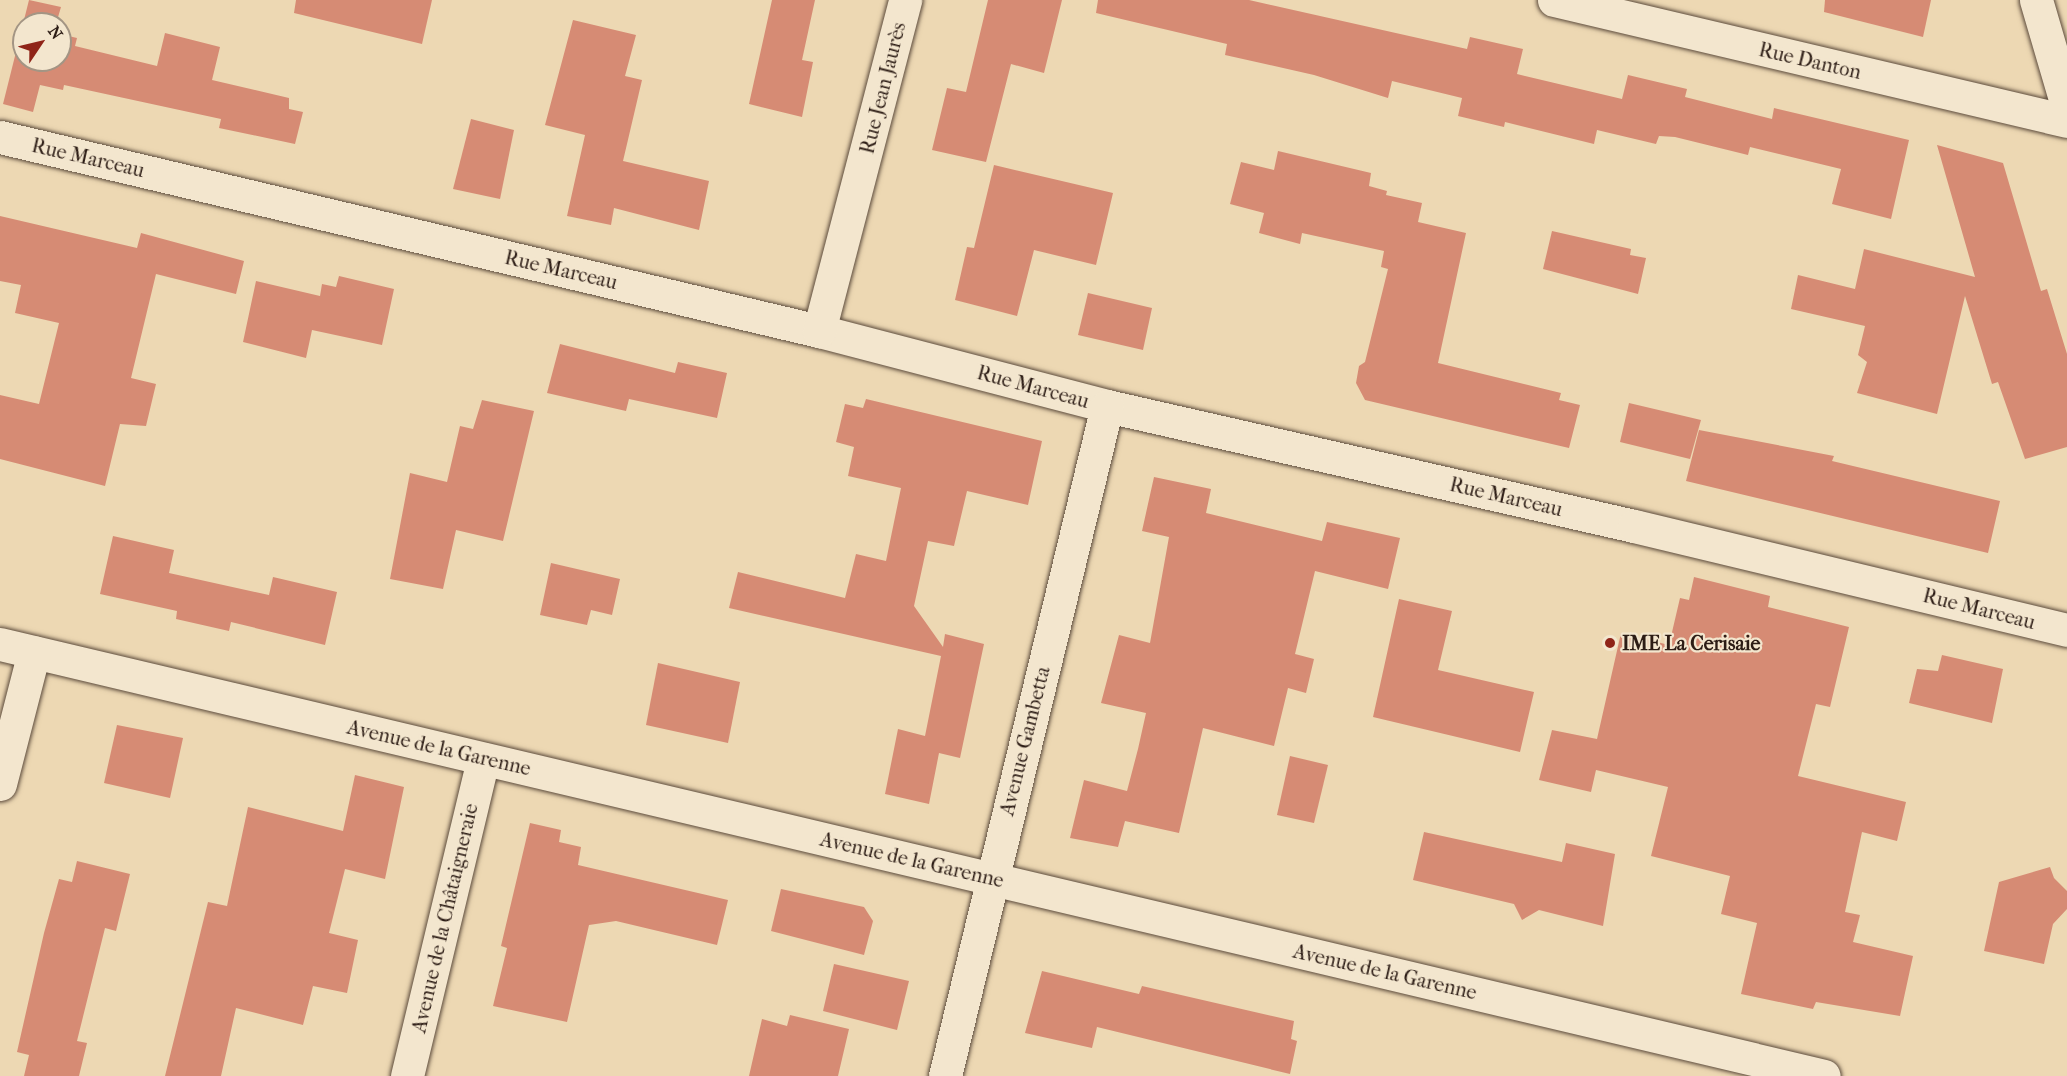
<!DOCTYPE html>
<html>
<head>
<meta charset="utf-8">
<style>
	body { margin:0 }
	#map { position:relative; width:2067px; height:1076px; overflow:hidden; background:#edd8b3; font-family:"IM FELL French Canon",serif }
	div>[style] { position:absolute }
	.building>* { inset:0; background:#d68b74 }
	.roads { filter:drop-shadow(0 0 2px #5c4b3c) drop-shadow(0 0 2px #5c4b3c) }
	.street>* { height:33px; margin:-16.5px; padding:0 16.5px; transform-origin:16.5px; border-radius:16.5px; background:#f3e6ce }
	.secondary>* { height:33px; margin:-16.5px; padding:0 16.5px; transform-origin:16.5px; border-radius:16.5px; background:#f3e6ce }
	.dots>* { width:16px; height:16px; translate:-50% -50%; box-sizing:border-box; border:3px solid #f3e6ce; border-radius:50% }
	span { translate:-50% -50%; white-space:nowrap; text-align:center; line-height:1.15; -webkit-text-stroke:4.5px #f3e6ce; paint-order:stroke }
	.street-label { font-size:20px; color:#2c1c15 }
	.poi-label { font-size:20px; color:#2c1c15; font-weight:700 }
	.left { translate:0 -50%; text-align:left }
	.north { position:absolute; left:12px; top:12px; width:60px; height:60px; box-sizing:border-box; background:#f3e6ce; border:2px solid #a39584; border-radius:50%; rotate:55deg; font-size:16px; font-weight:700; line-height:24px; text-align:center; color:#2c1c15 }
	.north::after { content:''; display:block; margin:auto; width:21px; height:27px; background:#8f2418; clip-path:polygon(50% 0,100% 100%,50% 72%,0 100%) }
</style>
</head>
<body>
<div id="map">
	<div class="building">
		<div style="clip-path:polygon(29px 0,61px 7px,56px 24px,24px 24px,24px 60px,60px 60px,60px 34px,77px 38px,75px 46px,157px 66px,165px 33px,220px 47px,212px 80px,289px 98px,289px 109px,303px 112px,295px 144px,219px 128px,221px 119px,64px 85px,63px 90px,40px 85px,33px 112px,3px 104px)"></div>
		<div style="clip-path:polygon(296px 0,432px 0,422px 44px,294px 13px)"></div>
		<div style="clip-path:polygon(772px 0,815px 0,802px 60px,813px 62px,802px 117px,749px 104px)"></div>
		<div style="clip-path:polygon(988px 0,1062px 0,1044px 73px,1011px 64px,986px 162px,932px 150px,947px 88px,966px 92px)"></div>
		<div style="clip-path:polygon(1098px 0,1249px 0,1467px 49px,1470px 37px,1523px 49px,1517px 74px,1622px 99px,1628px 75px,1687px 89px,1685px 97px,1772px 119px,1774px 108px,1909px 140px,1891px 219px,1832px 204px,1841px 169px,1750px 147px,1748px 155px,1675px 137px,1659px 136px,1656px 144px,1597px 130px,1594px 144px,1505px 122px,1504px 127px,1458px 116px,1462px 98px,1392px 81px,1388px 98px,1314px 75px,1225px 55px,1227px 44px,1096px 13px)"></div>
		<div style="clip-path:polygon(1825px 0,1931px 0,1923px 37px,1824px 12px)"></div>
		<div style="clip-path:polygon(573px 20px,636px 35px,625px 76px,642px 80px,623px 161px,709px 181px,699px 230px,614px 208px,611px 225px,567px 216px,585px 135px,545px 125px)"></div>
		<div style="clip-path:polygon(471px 119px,514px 130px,500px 199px,453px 189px)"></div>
		<div style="clip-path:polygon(1937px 145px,2003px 163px,2041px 291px,2047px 289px,2067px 354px,2067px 447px,2025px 459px,1998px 382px,1992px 384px,1965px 296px,1937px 414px,1857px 393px,1867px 362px,1858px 355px,1865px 326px,1791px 309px,1798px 275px,1855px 289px,1864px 249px,1975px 277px)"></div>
		<div style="clip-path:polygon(1278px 151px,1371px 173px,1369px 186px,1387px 191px,1386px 195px,1422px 203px,1418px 222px,1466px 233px,1438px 363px,1561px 393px,1559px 400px,1580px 405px,1569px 448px,1365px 400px,1356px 383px,1359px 366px,1365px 362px,1388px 269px,1381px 267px,1384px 251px,1302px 233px,1300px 244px,1259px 233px,1264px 213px,1230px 204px,1241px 162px,1274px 170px)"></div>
		<div style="clip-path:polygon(994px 165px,1113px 193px,1096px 265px,1034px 250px,1017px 316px,955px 300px,967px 247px,974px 248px)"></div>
		<div style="clip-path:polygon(0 216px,137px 248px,141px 233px,244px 261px,236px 294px,156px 274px,131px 378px,156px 384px,146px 426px,120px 424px,105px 486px,0 459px,0 395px,39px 404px,59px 323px,15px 313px,21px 285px,0 281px)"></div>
		<div style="clip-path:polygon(1552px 231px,1631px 249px,1630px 255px,1646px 258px,1638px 294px,1543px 269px)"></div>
		<div style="clip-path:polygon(339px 276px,394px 289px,382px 345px,312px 330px,306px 358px,243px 342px,256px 281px,320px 296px,322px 284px,336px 287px)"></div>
		<div style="clip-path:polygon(1088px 293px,1152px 308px,1143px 350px,1078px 335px)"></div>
		<div style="clip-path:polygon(560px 344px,675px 373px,678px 362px,727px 373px,717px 418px,629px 399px,626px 411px,547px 393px)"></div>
		<div style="clip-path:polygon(866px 399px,1042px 441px,1028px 505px,967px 491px,954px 546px,928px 541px,914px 606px,943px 647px,945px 634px,984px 644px,960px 758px,939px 753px,929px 804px,885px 794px,898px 729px,925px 736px,941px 656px,729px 608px,738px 572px,845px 598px,856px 554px,886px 561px,901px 488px,848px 476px,854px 447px,836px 442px,845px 404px,863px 408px)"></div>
		<div style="clip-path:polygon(482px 400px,534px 411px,503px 541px,456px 530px,443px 589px,390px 579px,410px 473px,447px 482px,460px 426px,473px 429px)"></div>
		<div style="clip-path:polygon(1629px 403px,1701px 420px,1690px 459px,1620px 442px)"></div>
		<div style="clip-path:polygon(1699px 430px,1834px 456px,1832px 461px,2000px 501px,1988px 553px,1686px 481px)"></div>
		<div style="clip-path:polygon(1154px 477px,1211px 489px,1206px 513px,1322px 541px,1327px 522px,1400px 538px,1388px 589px,1315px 571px,1295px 654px,1314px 659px,1306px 693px,1288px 688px,1274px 746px,1203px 728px,1179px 833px,1125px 821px,1118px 847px,1070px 838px,1084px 780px,1127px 791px,1138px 749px,1146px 713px,1101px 703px,1119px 635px,1150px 643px,1169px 537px,1142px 531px)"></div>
		<div style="clip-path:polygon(113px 536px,174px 550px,169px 573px,269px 595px,273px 577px,337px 592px,325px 645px,231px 622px,229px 631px,176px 619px,177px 611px,100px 594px)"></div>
		<div style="clip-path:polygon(551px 563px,620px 579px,612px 615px,591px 610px,587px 625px,540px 615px)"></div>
		<div style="clip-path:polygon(1694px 577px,1770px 596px,1768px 607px,1849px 627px,1830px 707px,1816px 704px,1798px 776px,1906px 802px,1897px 841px,1862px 832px,1845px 912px,1860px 915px,1853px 942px,1913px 956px,1900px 1016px,1816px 1002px,1813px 1009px,1741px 994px,1757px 923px,1721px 914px,1730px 876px,1651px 856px,1668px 787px,1596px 770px,1591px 792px,1539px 780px,1552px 730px,1597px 739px,1621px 633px,1669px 645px,1680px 598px,1689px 600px)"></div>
		<div style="clip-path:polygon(1399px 599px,1452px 611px,1438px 670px,1534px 692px,1520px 752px,1373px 717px)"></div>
		<div style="clip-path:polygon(1942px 655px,2003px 669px,1992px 723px,1909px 703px,1917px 669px,1938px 671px)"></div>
		<div style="clip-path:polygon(658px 663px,740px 682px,728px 743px,646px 725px)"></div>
		<div style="clip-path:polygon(117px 725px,183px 738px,170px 798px,104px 783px)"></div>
		<div style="clip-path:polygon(1290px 756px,1328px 765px,1314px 823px,1277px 815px)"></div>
		<div style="clip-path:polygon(355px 775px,404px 787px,385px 879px,345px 869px,329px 933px,358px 940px,347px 993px,313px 986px,303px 1025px,236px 1008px,221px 1076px,165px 1076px,208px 902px,227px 906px,248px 807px,343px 831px)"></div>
		<div style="clip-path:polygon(530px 823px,561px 830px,559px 842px,581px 847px,578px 865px,728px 900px,717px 945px,616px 921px,589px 925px,567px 1022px,493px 1006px,507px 948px,501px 946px)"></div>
		<div style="clip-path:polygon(1424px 832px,1562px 862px,1566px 843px,1615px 854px,1603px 926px,1539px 910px,1522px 920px,1514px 904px,1413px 880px)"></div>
		<div style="clip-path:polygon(77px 861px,130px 874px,116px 931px,105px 928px,77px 1041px,87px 1043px,79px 1076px,24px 1076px,29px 1055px,17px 1052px,44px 933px,59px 879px,72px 882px)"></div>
		<div style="clip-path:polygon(2050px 867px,2054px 878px,2067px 891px,2067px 909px,2053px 924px,2044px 964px,1984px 951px,1999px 882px)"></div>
		<div style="clip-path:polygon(781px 889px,864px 907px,873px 921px,864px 955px,771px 931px)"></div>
		<div style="clip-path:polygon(834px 964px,909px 981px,897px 1030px,823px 1011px)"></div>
		<div style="clip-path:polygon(1042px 971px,1139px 994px,1142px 986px,1294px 1021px,1291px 1039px,1297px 1041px,1290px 1074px,1097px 1027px,1092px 1048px,1025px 1033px)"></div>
		<div style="clip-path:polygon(790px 1015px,849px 1029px,838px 1076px,749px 1076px,762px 1019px,787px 1026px)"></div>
	</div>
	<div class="roads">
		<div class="street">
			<div style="left:1554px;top:0;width:527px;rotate:13.27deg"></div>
			<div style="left:0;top:137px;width:842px;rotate:13.33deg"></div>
			<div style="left:819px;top:331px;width:298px;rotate:14.6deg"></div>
			<div style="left:1107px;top:406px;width:540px;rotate:12.83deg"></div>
			<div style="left:1634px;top:526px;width:445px;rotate:13.5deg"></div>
			<div style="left:819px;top:331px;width:342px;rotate:-75.4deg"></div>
			<div style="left:0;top:644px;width:1874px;rotate:13.32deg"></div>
			<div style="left:0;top:784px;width:136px;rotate:-75.6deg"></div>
			<div style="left:407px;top:1076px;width:326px;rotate:-76.5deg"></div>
			<div style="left:945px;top:1076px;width:689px;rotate:-76.41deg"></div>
		</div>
		<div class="secondary">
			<div style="left:2036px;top:0;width:110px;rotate:73.7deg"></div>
		</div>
	</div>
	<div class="dots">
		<div style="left:1610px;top:643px;background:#8f2418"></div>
	</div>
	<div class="street-label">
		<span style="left:1810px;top:61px;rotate:13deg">Rue Danton</span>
		<span style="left:883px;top:88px;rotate:-76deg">Rue Jean Jaurès</span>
		<span style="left:88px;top:158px;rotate:13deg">Rue Marceau</span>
		<span style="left:561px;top:270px;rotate:13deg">Rue Marceau</span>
		<span style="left:1033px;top:387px;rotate:15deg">Rue Marceau</span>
		<span style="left:1506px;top:497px;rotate:13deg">Rue Marceau</span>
		<span style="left:1979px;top:609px;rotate:14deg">Rue Marceau</span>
		<span style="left:1025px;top:741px;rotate:-76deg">Avenue Gambetta</span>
		<span style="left:439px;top:748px;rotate:13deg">Avenue de la Garenne</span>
		<span style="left:912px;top:860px;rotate:13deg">Avenue de la Garenne</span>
		<span style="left:445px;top:918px;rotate:-77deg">Avenue de la Châtaigneraie</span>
		<span style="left:1385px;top:972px;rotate:13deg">Avenue de la Garenne</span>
	</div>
	<div class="poi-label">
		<span class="left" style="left:1622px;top:643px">IME La Cerisaie</span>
	</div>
	<div class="north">N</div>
</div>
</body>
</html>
